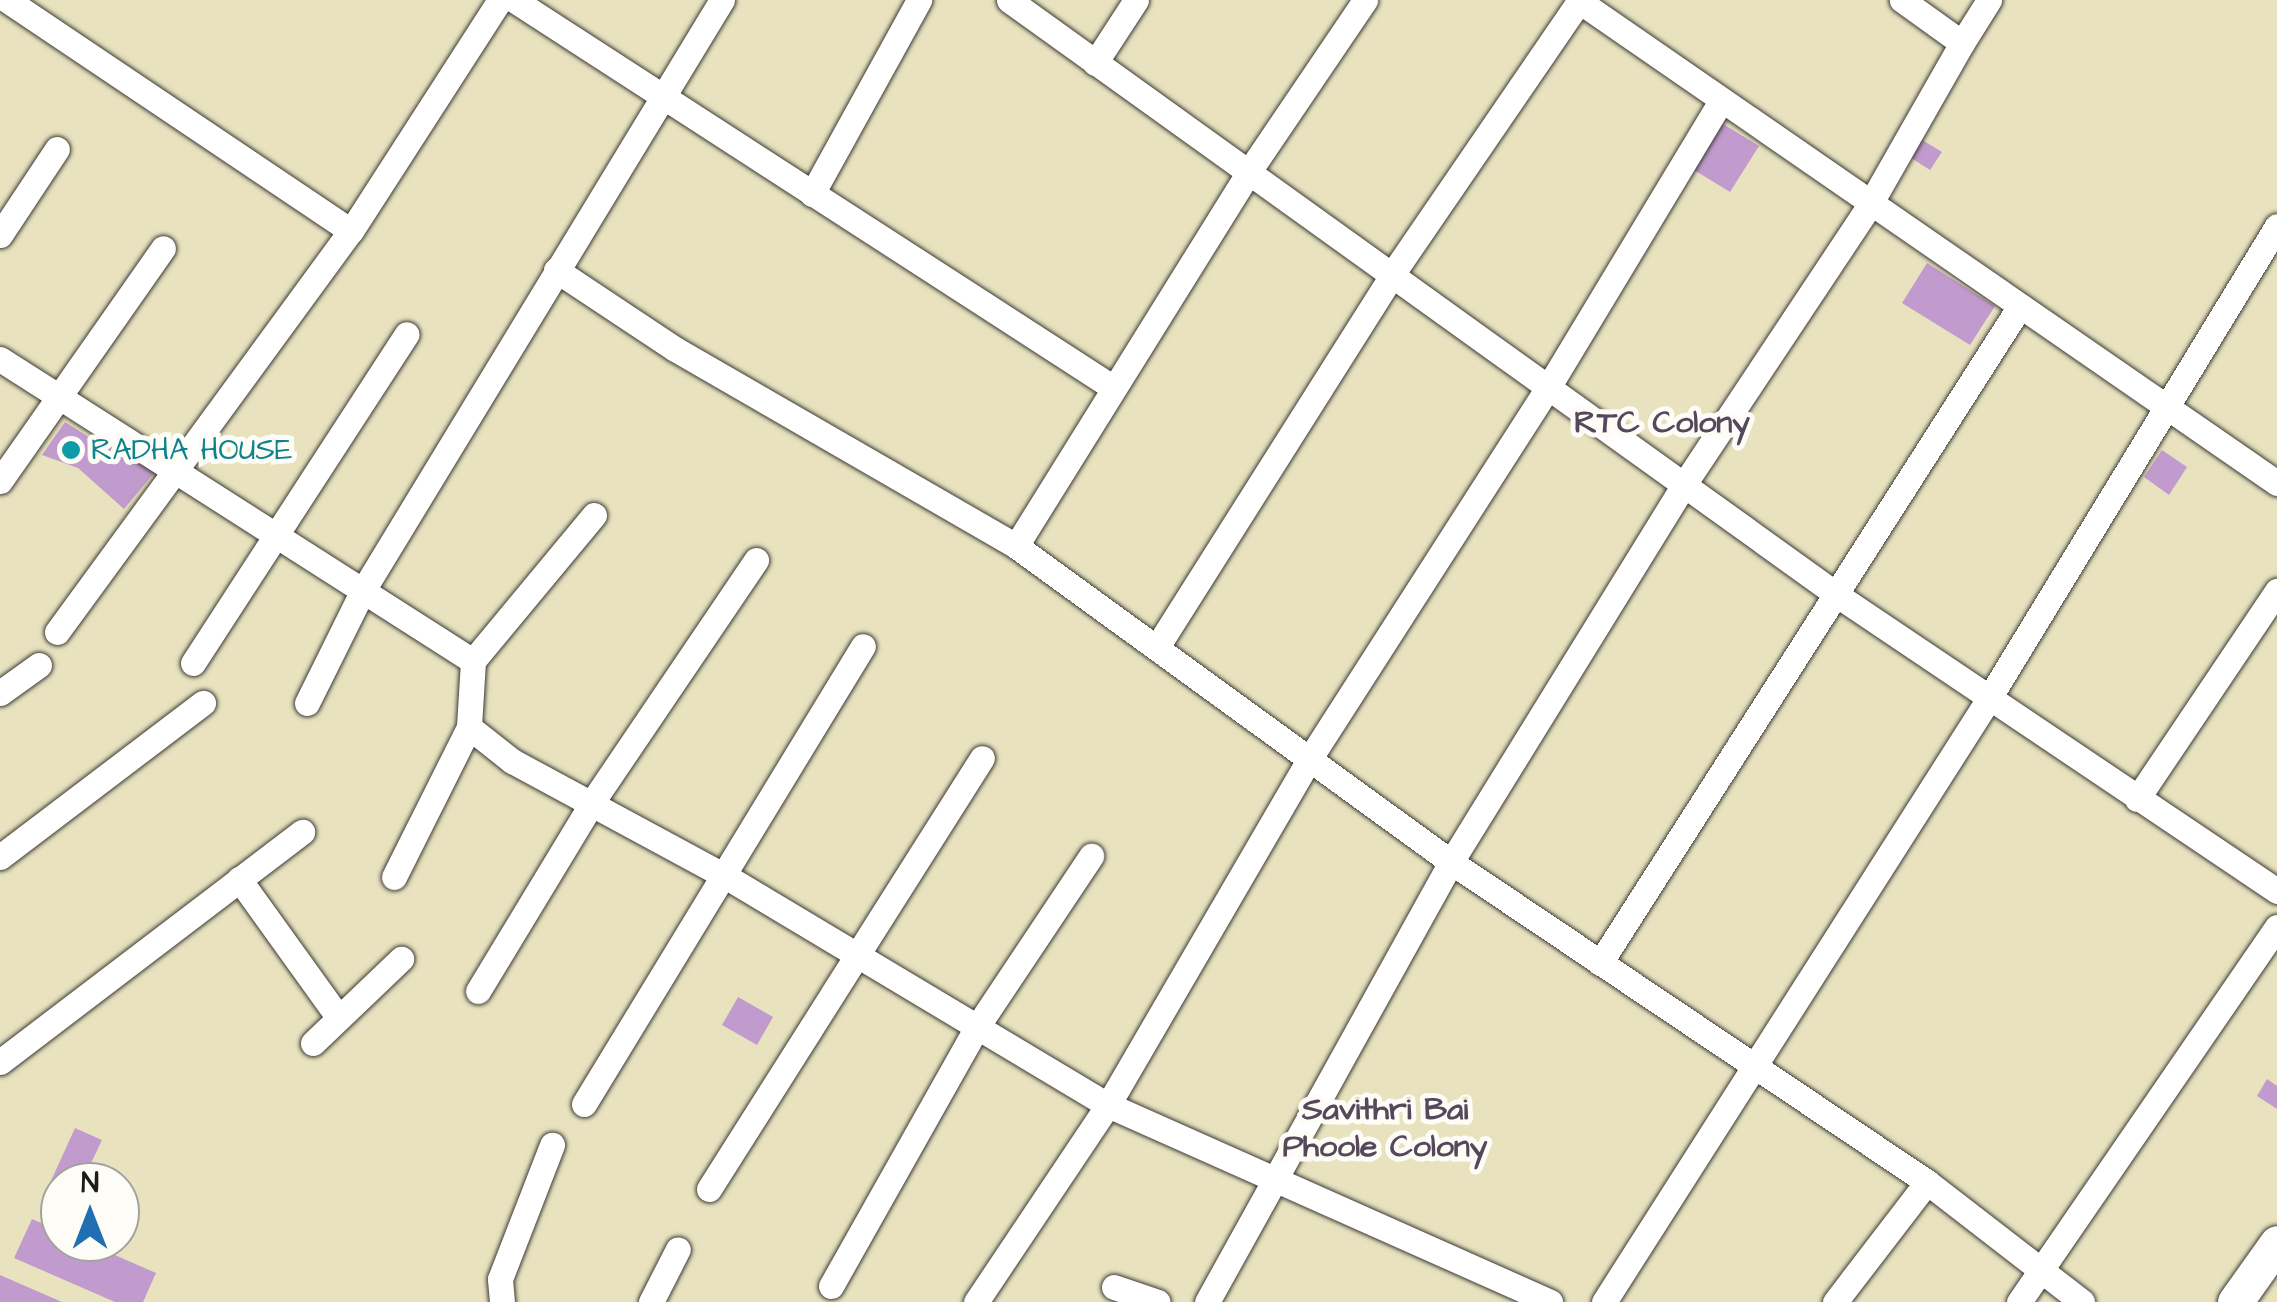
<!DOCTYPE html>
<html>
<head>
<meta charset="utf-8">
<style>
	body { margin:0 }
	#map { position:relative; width:2277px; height:1302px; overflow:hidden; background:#e8e2bf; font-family:"Architects Daughter",sans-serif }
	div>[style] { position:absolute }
	.building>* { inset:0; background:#c29bce }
	.roads { filter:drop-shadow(0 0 2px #3b3a34) drop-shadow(0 0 2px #3b3a34) }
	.street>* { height:25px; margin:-12.5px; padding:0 12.5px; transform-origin:12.5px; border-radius:12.5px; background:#fff }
	.secondary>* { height:35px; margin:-17.5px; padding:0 17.5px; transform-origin:17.5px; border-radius:17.5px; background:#fff }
	.dots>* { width:28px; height:28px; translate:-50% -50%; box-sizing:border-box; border:5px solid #fdfcf7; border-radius:50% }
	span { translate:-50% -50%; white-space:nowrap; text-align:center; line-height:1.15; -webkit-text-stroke:10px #fdfcf7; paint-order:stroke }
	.culture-label { font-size:30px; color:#0d838f }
	.left { translate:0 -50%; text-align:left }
	.neighbourhood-label { font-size:32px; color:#56485a; font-weight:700 }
	.north { position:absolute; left:40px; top:1162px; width:100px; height:100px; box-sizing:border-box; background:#fdfcf7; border:2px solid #a3a29f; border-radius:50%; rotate:0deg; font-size:28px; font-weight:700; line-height:40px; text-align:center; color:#1c1c1c }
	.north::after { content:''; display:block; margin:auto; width:35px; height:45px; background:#1f6fb2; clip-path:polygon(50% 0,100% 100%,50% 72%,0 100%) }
</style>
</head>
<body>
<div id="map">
	<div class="building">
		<div style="clip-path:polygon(1715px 119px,1759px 146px,1730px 192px,1686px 165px)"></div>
		<div style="clip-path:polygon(1919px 138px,1942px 152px,1930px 170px,1908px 156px)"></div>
		<div style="clip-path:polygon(1927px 263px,1995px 306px,1970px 345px,1902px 303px)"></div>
		<div style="clip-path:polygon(65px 422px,100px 444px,159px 467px,124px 509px,78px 468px,42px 455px)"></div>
		<div style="clip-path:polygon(2162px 450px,2187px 467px,2169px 495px,2144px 477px)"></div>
		<div style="clip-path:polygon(738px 997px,773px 1017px,757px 1045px,722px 1025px)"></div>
		<div style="clip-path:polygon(2267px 1079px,2277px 1086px,2277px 1109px,2257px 1096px)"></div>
		<div style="clip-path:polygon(75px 1128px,102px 1140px,82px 1182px,60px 1182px,60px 1188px,50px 1183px)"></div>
		<div style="clip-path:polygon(32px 1219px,60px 1231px,60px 1242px,85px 1242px,156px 1273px,143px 1302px,115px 1302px,14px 1258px)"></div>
		<div style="clip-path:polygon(0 1275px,62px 1302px,0 1302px)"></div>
	</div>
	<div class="roads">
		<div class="street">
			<div style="left:7px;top:0;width:414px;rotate:33.9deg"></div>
			<div style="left:514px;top:0;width:712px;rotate:32.91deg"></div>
			<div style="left:1009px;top:0;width:1023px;rotate:35.69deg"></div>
			<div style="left:1840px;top:597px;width:527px;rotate:33.93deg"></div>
			<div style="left:1579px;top:1px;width:848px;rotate:34.63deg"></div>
			<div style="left:1962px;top:43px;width:51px;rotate:-57.9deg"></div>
			<div style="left:1095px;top:63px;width:75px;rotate:-56.9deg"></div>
			<div style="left:812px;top:194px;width:222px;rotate:-61.1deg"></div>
			<div style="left:0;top:235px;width:103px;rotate:-56.5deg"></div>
			<div style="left:556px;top:270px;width:143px;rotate:33.6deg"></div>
			<div style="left:675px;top:349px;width:394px;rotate:30deg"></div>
			<div style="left:1016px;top:546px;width:538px;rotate:36deg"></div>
			<div style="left:1451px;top:862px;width:574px;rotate:33.91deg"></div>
			<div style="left:1927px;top:1182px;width:196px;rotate:37.7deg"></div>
			<div style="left:0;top:359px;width:561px;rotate:32.56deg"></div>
			<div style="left:0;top:481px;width:284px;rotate:-55deg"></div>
			<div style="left:594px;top:515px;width:190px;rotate:129.7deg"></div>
			<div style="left:473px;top:661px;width:66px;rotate:93.5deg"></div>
			<div style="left:469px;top:727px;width:55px;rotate:38.3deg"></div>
			<div style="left:512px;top:761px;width:242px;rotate:28.4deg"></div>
			<div style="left:725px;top:876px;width:446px;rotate:30.9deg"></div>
			<div style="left:1108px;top:1105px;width:484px;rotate:24deg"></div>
			<div style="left:1016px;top:546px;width:439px;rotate:-58.1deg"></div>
			<div style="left:1248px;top:173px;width:209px;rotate:-55.9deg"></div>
			<div style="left:57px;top:632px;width:497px;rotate:-53.8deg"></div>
			<div style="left:351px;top:231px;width:275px;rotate:-57.2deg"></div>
			<div style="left:1157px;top:647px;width:442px;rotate:-57.7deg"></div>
			<div style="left:1393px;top:273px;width:331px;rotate:-55.6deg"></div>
			<div style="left:193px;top:663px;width:392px;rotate:-57deg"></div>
			<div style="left:0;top:693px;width:48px;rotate:-35.7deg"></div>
			<div style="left:307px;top:703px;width:124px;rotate:-63.6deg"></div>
			<div style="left:362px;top:592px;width:693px;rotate:-58.7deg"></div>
			<div style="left:2137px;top:799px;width:251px;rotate:-56.1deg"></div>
			<div style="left:0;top:857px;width:255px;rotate:-37.2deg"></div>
			<div style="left:394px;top:877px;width:168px;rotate:-63.4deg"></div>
			<div style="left:239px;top:879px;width:171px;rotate:54.3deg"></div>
			<div style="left:1600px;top:963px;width:780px;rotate:-57.41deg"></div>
			<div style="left:478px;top:991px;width:222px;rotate:-58.8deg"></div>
			<div style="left:593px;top:801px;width:291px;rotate:-55.9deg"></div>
			<div style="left:313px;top:1043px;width:122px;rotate:-43.7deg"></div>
			<div style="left:0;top:1062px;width:380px;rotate:-37.3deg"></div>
			<div style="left:584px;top:1104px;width:536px;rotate:-58.65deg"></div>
			<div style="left:709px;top:1189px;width:510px;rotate:-57.65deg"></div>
			<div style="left:831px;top:1286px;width:297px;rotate:-60.6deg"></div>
			<div style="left:977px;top:1027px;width:206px;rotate:-56.3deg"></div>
			<div style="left:1114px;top:1287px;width:46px;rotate:18.8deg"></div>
			<div style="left:502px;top:1302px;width:23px;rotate:-95deg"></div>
			<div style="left:500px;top:1279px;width:144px;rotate:-68.8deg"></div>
			<div style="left:651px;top:1302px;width:59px;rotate:-63deg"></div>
			<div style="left:976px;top:1302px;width:237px;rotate:-56.2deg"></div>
			<div style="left:1108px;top:1105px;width:405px;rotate:-59.8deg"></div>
			<div style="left:1312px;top:755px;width:439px;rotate:-57.3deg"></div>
			<div style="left:1549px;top:386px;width:333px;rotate:-58.9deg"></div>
			<div style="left:1207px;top:1302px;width:503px;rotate:-60.99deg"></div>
			<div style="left:1451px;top:862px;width:442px;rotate:-58.3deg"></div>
			<div style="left:1683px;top:486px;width:336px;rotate:-56.4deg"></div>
			<div style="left:1869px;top:206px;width:188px;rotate:-60.3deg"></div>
			<div style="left:1962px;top:43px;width:74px;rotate:-144.4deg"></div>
			<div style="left:1604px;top:1302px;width:714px;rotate:-57.47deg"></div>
			<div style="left:1988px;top:700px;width:555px;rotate:-58.63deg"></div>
			<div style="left:1835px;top:1302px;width:151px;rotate:-52.5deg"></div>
			<div style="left:2019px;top:1302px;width:455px;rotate:-55.5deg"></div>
		</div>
		<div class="secondary">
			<div style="left:2235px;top:1302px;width:72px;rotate:-54.6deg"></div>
		</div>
	</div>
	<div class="dots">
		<div style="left:71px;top:450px;background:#0f9aa8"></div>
	</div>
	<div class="culture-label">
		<span class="left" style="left:91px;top:450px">RADHA HOUSE</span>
	</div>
	<div class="neighbourhood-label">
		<span style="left:1662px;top:423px">RTC Colony</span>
		<span style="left:1385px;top:1129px">Savithri Bai<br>Phoole Colony</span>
	</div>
	<div class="north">N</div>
</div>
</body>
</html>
